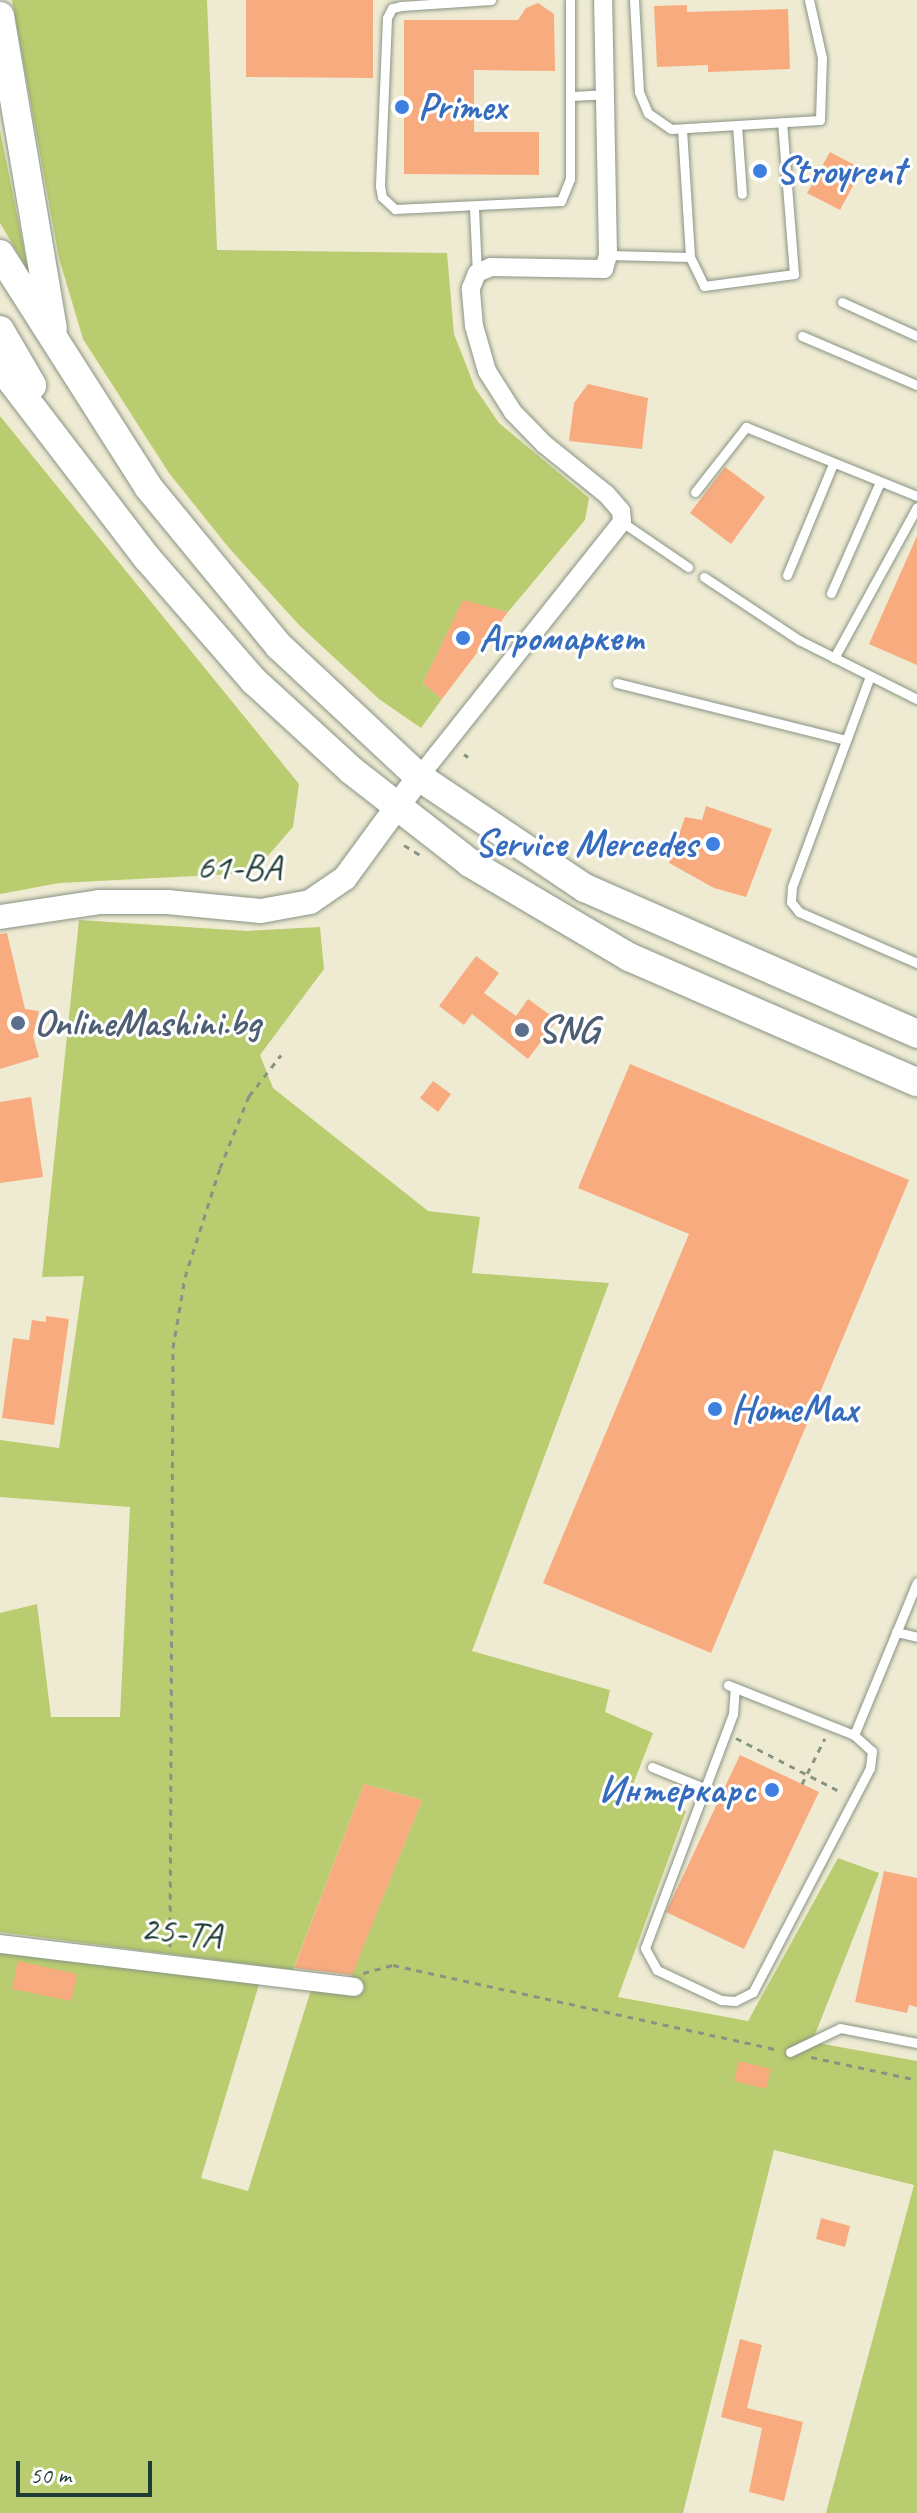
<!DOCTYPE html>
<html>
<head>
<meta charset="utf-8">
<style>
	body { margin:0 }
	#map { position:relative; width:917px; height:2513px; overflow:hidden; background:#efebd3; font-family:Caveat,sans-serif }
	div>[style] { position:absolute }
	.green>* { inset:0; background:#b9cc6f }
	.building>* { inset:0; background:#f7ab7e }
	.path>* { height:3px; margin-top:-1.5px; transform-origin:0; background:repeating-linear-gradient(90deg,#879484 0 6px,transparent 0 12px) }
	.roads { filter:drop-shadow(0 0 2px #879484) drop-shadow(0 0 2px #879484) }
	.lane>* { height:9px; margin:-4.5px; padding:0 4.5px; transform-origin:4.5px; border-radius:4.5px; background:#fff }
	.street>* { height:18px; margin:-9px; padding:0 9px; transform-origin:9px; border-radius:9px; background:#fff }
	.secondary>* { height:24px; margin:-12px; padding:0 12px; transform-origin:12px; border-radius:12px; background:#fff }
	.primary>* { height:28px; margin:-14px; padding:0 14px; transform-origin:14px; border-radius:14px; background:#fff }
	.dots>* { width:22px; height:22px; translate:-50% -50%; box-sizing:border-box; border:4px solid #fff; border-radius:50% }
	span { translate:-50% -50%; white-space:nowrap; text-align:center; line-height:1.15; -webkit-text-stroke:6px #fff; paint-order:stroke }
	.shop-label { font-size:38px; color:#366cbe; font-weight:700 }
	.left { translate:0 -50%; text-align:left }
	.right { translate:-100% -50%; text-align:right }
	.street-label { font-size:38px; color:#1f3d34 }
	.service-label { font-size:38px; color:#4e5e75; font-weight:700 }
	.scale { position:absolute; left:16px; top:2461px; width:136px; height:36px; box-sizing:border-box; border:4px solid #1f3d34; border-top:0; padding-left:10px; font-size:24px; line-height:28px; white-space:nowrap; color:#1f3d34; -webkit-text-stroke:6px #fff; paint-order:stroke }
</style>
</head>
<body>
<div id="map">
	<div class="green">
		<div style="clip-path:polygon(12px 0,207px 0,217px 250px,447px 253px,454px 334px,475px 388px,499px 423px,589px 498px,585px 520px,508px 612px,463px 601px,423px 683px,442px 699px,421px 728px,379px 699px,300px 626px,229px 548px,169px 473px,83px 339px,59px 258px)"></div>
		<div style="clip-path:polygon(0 130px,28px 270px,0 223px)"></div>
		<div style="clip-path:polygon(0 416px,299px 784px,293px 827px,253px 873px,59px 883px,0 894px)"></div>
		<div style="clip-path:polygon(79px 920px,247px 931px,320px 927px,324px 969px,260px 1055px,273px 1088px,428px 1211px,480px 1217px,472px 1273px,609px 1283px,472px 1651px,610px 1690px,605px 1712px,653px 1733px,632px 1787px,686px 1811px,618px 1997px,748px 2021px,838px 1858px,879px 1873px,812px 2042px,917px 2061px,917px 2513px,826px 2513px,914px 2185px,774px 2150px,683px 2513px,0 2513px,0 1944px,260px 1981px,201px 2178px,248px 2191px,311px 1990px,350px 1979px,422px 1800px,364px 1784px,293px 1970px,0 1932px,0 1613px,37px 1604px,51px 1717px,120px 1717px,130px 1507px,0 1497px,0 1440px,59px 1448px,84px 1276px,42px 1277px)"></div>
	</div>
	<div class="building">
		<div style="clip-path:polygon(246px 0,373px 0,373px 78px,246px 77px)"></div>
		<div style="clip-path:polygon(538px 3px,554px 14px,555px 71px,474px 70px,474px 132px,539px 132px,539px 175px,404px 174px,404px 20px,518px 20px,526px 8px)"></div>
		<div style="clip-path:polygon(687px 5px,687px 12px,788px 9px,790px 69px,708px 72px,708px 65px,657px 67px,654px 6px)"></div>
		<div style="clip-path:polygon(830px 152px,862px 169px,840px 210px,807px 193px)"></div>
		<div style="clip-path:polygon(588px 384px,648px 398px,642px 449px,569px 441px,574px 403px)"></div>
		<div style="clip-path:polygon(725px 467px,765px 497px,731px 544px,690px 513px)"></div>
		<div style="clip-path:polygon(917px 536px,917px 665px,869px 644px)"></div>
		<div style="clip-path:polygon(463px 600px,508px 612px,442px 699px,423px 683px)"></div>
		<div style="clip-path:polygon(706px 806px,772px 829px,746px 897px,714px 888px,669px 863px,685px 817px,702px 820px)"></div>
		<div style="clip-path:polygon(7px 933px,25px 1009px,39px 1011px,33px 1036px,39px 1057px,0 1069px,0 934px)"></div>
		<div style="clip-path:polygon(476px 956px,499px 973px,484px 993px,516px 1016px,528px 999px,557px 1020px,528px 1059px,472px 1014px,464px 1025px,439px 1006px)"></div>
		<div style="clip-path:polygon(630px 1064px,909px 1180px,711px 1653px,543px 1583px,689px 1234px,578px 1188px)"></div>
		<div style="clip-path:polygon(433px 1081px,451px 1094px,438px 1112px,420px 1098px)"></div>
		<div style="clip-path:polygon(31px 1097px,43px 1177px,0 1183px,0 1102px)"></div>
		<div style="clip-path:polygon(46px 1316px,69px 1319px,54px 1425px,2px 1418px,13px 1338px,29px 1340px,32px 1320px,46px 1322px)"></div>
		<div style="clip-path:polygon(740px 1755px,819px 1792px,744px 1949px,666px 1912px)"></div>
		<div style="clip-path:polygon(364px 1784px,422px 1800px,352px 1975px,294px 1968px)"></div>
		<div style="clip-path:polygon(884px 1871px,917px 1878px,917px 2007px,909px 2005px,907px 2013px,855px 2002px)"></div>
		<div style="clip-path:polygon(18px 1961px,77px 1974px,71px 2001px,12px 1989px)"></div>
		<div style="clip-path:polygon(739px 2061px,771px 2069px,766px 2089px,734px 2081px)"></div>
		<div style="clip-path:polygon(821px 2218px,850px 2226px,845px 2247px,816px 2239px)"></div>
		<div style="clip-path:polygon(740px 2339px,762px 2345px,747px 2408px,803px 2422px,784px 2501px,749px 2492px,762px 2428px,721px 2417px)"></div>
	</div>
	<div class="path">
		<div style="left:464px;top:754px;width:5px;rotate:37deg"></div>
		<div style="left:404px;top:845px;width:19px;rotate:32deg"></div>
		<div style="left:736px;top:1738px;width:120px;rotate:27.2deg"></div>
		<div style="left:802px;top:1784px;width:51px;rotate:-63.4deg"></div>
		<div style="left:170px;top:1947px;width:599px;rotate:-89.71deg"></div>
		<div style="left:173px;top:1348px;width:72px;rotate:-80.4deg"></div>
		<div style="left:185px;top:1277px;width:114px;rotate:-72.2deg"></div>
		<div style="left:220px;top:1168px;width:78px;rotate:-68.1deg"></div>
		<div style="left:249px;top:1096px;width:52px;rotate:-52deg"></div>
		<div style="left:363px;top:1973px;width:31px;rotate:-15deg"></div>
		<div style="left:393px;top:1965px;width:392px;rotate:12.4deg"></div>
		<div style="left:811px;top:2057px;width:108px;rotate:12.2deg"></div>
	</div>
	<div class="roads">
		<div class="lane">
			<div style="left:491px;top:0;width:90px;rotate:176.2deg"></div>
			<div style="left:401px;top:6px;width:9px;rotate:167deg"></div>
			<div style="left:392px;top:8px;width:11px;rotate:117deg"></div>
			<div style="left:387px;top:18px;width:168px;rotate:92.4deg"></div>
			<div style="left:380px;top:186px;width:11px;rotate:80deg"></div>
			<div style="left:382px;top:197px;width:18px;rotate:43deg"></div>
			<div style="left:395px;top:209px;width:166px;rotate:-2.8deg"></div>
			<div style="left:561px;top:201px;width:24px;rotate:-68deg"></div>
			<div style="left:570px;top:179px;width:179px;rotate:-90deg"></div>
			<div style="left:634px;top:0;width:92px;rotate:86.9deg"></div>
			<div style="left:639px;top:92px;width:23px;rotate:67deg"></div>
			<div style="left:648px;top:113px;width:28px;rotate:35deg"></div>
			<div style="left:671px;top:129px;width:149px;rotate:-3.5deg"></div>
			<div style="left:820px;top:120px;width:62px;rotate:-88.2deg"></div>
			<div style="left:822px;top:58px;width:59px;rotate:-102.6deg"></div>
			<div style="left:572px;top:96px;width:33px;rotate:-3deg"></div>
			<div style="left:737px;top:125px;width:69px;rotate:85.9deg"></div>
			<div style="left:682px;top:129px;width:128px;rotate:86.4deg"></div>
			<div style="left:474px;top:208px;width:65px;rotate:87.4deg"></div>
			<div style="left:608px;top:255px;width:82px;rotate:1.4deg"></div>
			<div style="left:690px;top:257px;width:32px;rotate:64deg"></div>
			<div style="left:704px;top:286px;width:91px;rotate:-7.6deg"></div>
			<div style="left:794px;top:274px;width:152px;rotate:-94.5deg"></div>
			<div style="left:842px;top:302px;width:82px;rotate:24.4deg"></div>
			<div style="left:802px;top:336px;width:125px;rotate:23.1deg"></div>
			<div style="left:695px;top:492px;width:83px;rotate:-51.9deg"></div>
			<div style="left:746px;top:427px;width:184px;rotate:22deg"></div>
			<div style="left:622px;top:522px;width:80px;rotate:34.3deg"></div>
			<div style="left:787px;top:575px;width:120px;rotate:-67.5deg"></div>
			<div style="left:704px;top:577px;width:114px;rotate:33.6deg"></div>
			<div style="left:799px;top:640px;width:132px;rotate:26.6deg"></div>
			<div style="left:831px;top:593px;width:119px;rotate:-66.2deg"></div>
			<div style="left:834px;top:658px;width:172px;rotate:-61.2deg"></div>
			<div style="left:870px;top:676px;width:225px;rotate:110.3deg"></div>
			<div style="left:792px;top:887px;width:15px;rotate:94deg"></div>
			<div style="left:791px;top:902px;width:13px;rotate:51deg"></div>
			<div style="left:799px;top:912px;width:129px;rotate:23.4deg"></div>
			<div style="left:617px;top:683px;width:236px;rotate:14deg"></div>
			<div style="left:896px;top:1632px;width:22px;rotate:13deg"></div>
			<div style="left:728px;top:1685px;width:136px;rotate:21.6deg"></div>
			<div style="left:854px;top:1735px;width:24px;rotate:42deg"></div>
			<div style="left:872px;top:1751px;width:17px;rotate:97deg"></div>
			<div style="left:870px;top:1768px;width:253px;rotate:117.6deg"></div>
			<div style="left:753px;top:1992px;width:20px;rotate:153deg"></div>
			<div style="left:735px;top:2001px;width:14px;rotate:-176deg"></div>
			<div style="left:721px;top:2000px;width:71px;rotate:-154.9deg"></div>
			<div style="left:657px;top:1970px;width:25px;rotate:-119deg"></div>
			<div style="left:645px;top:1948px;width:250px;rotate:-69.4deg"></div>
			<div style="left:733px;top:1714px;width:26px;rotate:-86deg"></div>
			<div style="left:854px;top:1735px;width:165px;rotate:-67.6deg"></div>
			<div style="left:652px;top:1767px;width:56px;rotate:22deg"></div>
			<div style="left:790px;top:2052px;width:55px;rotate:-25.6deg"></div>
			<div style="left:840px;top:2028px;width:78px;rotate:11deg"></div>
		</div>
		<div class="street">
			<div style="left:419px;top:777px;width:326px;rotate:-51.5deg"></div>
			<div style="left:622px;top:522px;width:11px;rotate:-95deg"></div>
			<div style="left:621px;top:511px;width:23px;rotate:-131deg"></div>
			<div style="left:606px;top:494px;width:80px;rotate:-141.1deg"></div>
			<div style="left:544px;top:444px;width:45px;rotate:-134.1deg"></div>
			<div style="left:513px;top:412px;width:49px;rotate:-122.4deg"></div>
			<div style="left:487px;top:371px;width:47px;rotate:-106.1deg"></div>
			<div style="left:474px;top:326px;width:38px;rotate:-95deg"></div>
			<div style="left:471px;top:288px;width:16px;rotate:-68deg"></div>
			<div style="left:477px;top:273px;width:15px;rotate:-23deg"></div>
			<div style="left:491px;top:267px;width:113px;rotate:1deg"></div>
			<div style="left:604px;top:269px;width:15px;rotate:-74deg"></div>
			<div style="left:608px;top:255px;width:255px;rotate:-91.1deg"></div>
			<div style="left:0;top:1944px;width:357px;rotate:6.9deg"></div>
		</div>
		<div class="secondary">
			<div style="left:0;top:917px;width:100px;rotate:-8.6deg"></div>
			<div style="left:99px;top:902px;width:68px"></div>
			<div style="left:167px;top:902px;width:94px;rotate:5.5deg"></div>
			<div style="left:261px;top:911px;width:50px;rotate:-10.4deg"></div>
			<div style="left:310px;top:902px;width:42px;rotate:-34.4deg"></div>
			<div style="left:345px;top:878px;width:125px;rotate:-53.8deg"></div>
		</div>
		<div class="primary">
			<div style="left:0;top:16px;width:317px;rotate:80.4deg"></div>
			<div style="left:0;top:254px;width:277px;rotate:57.5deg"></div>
			<div style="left:149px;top:488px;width:205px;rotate:50.6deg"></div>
			<div style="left:279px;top:646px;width:192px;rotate:43.1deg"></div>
			<div style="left:419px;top:777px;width:200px;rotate:33.8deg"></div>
			<div style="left:585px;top:888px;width:363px;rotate:23.7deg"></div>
			<div style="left:0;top:330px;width:64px;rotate:59.8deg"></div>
			<div style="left:0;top:366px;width:242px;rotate:52.6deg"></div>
			<div style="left:147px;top:558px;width:163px;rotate:49deg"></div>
			<div style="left:254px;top:681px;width:132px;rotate:42.5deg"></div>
			<div style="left:351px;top:770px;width:151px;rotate:38deg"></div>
			<div style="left:470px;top:863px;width:185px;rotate:30.6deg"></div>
			<div style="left:629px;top:957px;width:314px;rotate:23.5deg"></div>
		</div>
	</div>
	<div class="dots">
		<div style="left:402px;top:107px;background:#3f7fe0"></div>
		<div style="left:760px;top:171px;background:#3f7fe0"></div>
		<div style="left:463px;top:638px;background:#3f7fe0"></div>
		<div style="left:713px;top:844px;background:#3f7fe0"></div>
		<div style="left:18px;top:1023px;background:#5c6f8a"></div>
		<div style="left:522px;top:1030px;background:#5c6f8a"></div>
		<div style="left:715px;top:1409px;background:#3f7fe0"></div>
		<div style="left:772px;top:1790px;background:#3f7fe0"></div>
	</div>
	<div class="shop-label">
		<span class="left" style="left:418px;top:107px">Primex</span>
		<span class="left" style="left:776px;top:171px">Stroyrent</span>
		<span class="left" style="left:479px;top:638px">Агромаркет</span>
		<span class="right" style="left:697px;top:844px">Service Mercedes</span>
		<span class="left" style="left:731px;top:1409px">HomeMax</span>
		<span class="right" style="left:756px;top:1790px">Интеркарс</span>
	</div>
	<div class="street-label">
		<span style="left:239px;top:867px;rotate:1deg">61-ВА</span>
		<span style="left:181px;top:1932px;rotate:6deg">25-ТА</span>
	</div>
	<div class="service-label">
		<span class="left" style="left:34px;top:1023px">ОnlineMashini.bg</span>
		<span class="left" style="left:538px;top:1030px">SNG</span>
	</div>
	<div class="scale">50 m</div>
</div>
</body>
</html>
